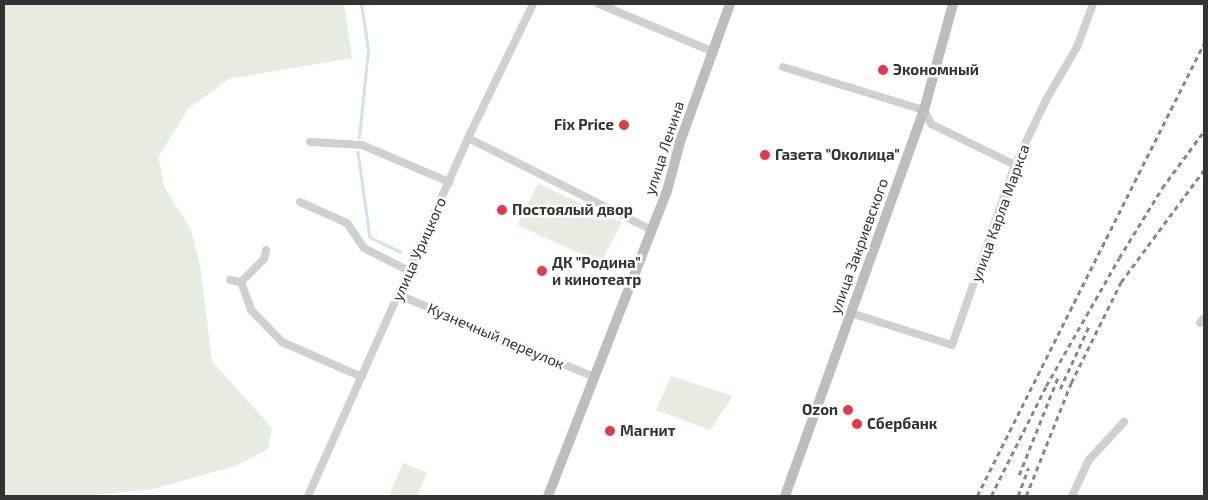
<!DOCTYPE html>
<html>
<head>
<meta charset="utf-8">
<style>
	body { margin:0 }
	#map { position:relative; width:1208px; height:500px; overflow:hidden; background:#fff; font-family:"Exo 2",sans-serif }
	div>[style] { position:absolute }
	.green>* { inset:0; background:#e6ecdf }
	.stream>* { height:2.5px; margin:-1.25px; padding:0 1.25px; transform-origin:1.25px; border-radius:1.25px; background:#cfe2ee }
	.minor>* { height:8px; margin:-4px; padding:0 4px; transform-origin:4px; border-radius:4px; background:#d0d0d0 }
	.secondary>* { height:10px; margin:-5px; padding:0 5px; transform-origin:5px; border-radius:5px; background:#bdbdbd }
	.rail>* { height:2.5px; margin-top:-1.25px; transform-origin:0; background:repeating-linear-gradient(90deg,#888 0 5px,transparent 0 9px) }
	.dots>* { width:14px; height:14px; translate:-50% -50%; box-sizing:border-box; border:2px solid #fff; border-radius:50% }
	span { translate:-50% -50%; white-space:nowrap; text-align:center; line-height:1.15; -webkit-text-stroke:5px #fff; paint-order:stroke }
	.poi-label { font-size:15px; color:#333; font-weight:700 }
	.left { translate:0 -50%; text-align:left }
	.right { translate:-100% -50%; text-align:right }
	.street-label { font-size:15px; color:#333 }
	.frame { position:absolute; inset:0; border:5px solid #333; pointer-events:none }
</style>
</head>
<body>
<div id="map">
	<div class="green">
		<div style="clip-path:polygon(4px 4px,344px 4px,352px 58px,229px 79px,188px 109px,158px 157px,165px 188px,191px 230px,200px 265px,212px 361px,272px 428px,268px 449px,238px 465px,153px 489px,83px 496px,4px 496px)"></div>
		<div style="clip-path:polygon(538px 184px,622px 222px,601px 263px,517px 225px)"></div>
		<div style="clip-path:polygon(671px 376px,733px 396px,710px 430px,656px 410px)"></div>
		<div style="clip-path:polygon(403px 463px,427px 473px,417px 496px,389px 496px)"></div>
	</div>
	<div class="stream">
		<div style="left:359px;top:138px;width:89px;rotate:-84.2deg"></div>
		<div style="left:368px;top:49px;width:46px;rotate:-98.8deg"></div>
		<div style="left:358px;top:152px;width:86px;rotate:82deg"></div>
		<div style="left:370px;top:237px;width:34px;rotate:26deg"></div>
	</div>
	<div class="minor">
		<div style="left:599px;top:4px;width:125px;rotate:22.7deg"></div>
		<div style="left:783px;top:67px;width:147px;rotate:17deg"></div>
		<div style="left:924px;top:110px;width:16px;rotate:63deg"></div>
		<div style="left:931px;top:124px;width:93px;rotate:26deg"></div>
		<div style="left:468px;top:138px;width:206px;rotate:26.6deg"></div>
		<div style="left:310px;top:142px;width:52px;rotate:3.3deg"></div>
		<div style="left:362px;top:145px;width:95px;rotate:23deg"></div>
		<div style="left:300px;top:202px;width:51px;rotate:24.1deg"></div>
		<div style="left:347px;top:223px;width:30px;rotate:56deg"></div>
		<div style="left:364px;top:248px;width:51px;rotate:27.1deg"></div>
		<div style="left:230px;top:280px;width:11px;rotate:10deg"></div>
		<div style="left:241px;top:282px;width:30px;rotate:70deg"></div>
		<div style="left:251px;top:310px;width:45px;rotate:45.9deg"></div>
		<div style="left:282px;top:342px;width:87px;rotate:23.6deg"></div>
		<div style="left:241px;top:282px;width:33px;rotate:-45deg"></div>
		<div style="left:264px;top:259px;width:9px;rotate:-77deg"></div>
		<div style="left:399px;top:295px;width:212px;rotate:22.8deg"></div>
		<div style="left:851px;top:313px;width:106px;rotate:17.6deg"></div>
		<div style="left:952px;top:345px;width:191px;rotate:-70.7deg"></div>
		<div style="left:1015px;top:165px;width:72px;rotate:-64.5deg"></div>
		<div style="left:1046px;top:100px;width:61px;rotate:-59.7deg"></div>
		<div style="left:1077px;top:47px;width:46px;rotate:-69.6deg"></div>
		<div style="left:1200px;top:323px;width:6px;rotate:-51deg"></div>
		<div style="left:308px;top:496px;width:392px;rotate:-65.9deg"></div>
		<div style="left:468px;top:138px;width:149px;rotate:-64.1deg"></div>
		<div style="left:1072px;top:496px;width:40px;rotate:-65deg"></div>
		<div style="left:1089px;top:460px;width:52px;rotate:-47.4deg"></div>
	</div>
	<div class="secondary">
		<div style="left:548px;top:496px;width:327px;rotate:-68.7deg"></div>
		<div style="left:667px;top:191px;width:51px;rotate:-75.1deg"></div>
		<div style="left:680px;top:142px;width:147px;rotate:-70.1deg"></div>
		<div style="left:785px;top:496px;width:410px;rotate:-70.2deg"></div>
		<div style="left:924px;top:110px;width:110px;rotate:-74.7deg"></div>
	</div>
	<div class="rail">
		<div style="left:1060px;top:389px;width:69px;rotate:-65.3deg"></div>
		<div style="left:1019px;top:475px;width:105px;rotate:-68.3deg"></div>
		<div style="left:977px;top:496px;width:507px;rotate:-63.38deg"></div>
		<div style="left:991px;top:496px;width:123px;rotate:-63.4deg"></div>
		<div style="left:1046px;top:386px;width:147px;rotate:-60.3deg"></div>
		<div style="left:1119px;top:258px;width:82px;rotate:-58.4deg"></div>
		<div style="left:1162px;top:188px;width:71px;rotate:-53.6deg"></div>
		<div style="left:1018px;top:496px;width:30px;rotate:-70deg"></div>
		<div style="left:1026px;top:496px;width:122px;rotate:-68.3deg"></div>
		<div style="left:1071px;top:383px;width:113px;rotate:-63.7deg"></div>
		<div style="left:1121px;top:282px;width:139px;rotate:-53.5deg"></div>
	</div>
	<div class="dots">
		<div style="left:883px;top:70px;background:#e63946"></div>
		<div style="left:624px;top:125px;background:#e63946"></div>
		<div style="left:765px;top:155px;background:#e63946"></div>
		<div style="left:502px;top:210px;background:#e63946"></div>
		<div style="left:542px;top:271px;background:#e63946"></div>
		<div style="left:848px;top:410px;background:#e63946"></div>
		<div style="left:857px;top:424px;background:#e63946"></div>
		<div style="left:610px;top:431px;background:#e63946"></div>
	</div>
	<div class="poi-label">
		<span class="left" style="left:893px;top:70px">Экономный</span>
		<span class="right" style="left:614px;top:125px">Fix Price</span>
		<span class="left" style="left:775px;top:155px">Газета "Околица"</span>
		<span class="left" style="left:512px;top:210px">Постоялый двор</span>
		<span class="left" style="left:552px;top:271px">ДК "Родина"<br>и кинотеатр</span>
		<span class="right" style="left:838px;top:410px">Ozon</span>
		<span class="left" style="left:867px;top:424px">Сбербанк</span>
		<span class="left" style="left:620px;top:431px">Магнит</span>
	</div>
	<div class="street-label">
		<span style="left:664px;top:148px;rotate:-72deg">улица Ленина</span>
		<span style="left:1000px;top:213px;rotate:-70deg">улица Карла Маркса</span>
		<span style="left:859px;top:246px;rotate:-70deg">улица Закриевского</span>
		<span style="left:419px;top:249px;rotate:-66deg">улица Урицкого</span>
		<span style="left:496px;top:336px;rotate:23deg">Кузнечный переулок</span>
	</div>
	<div class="frame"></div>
</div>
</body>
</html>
